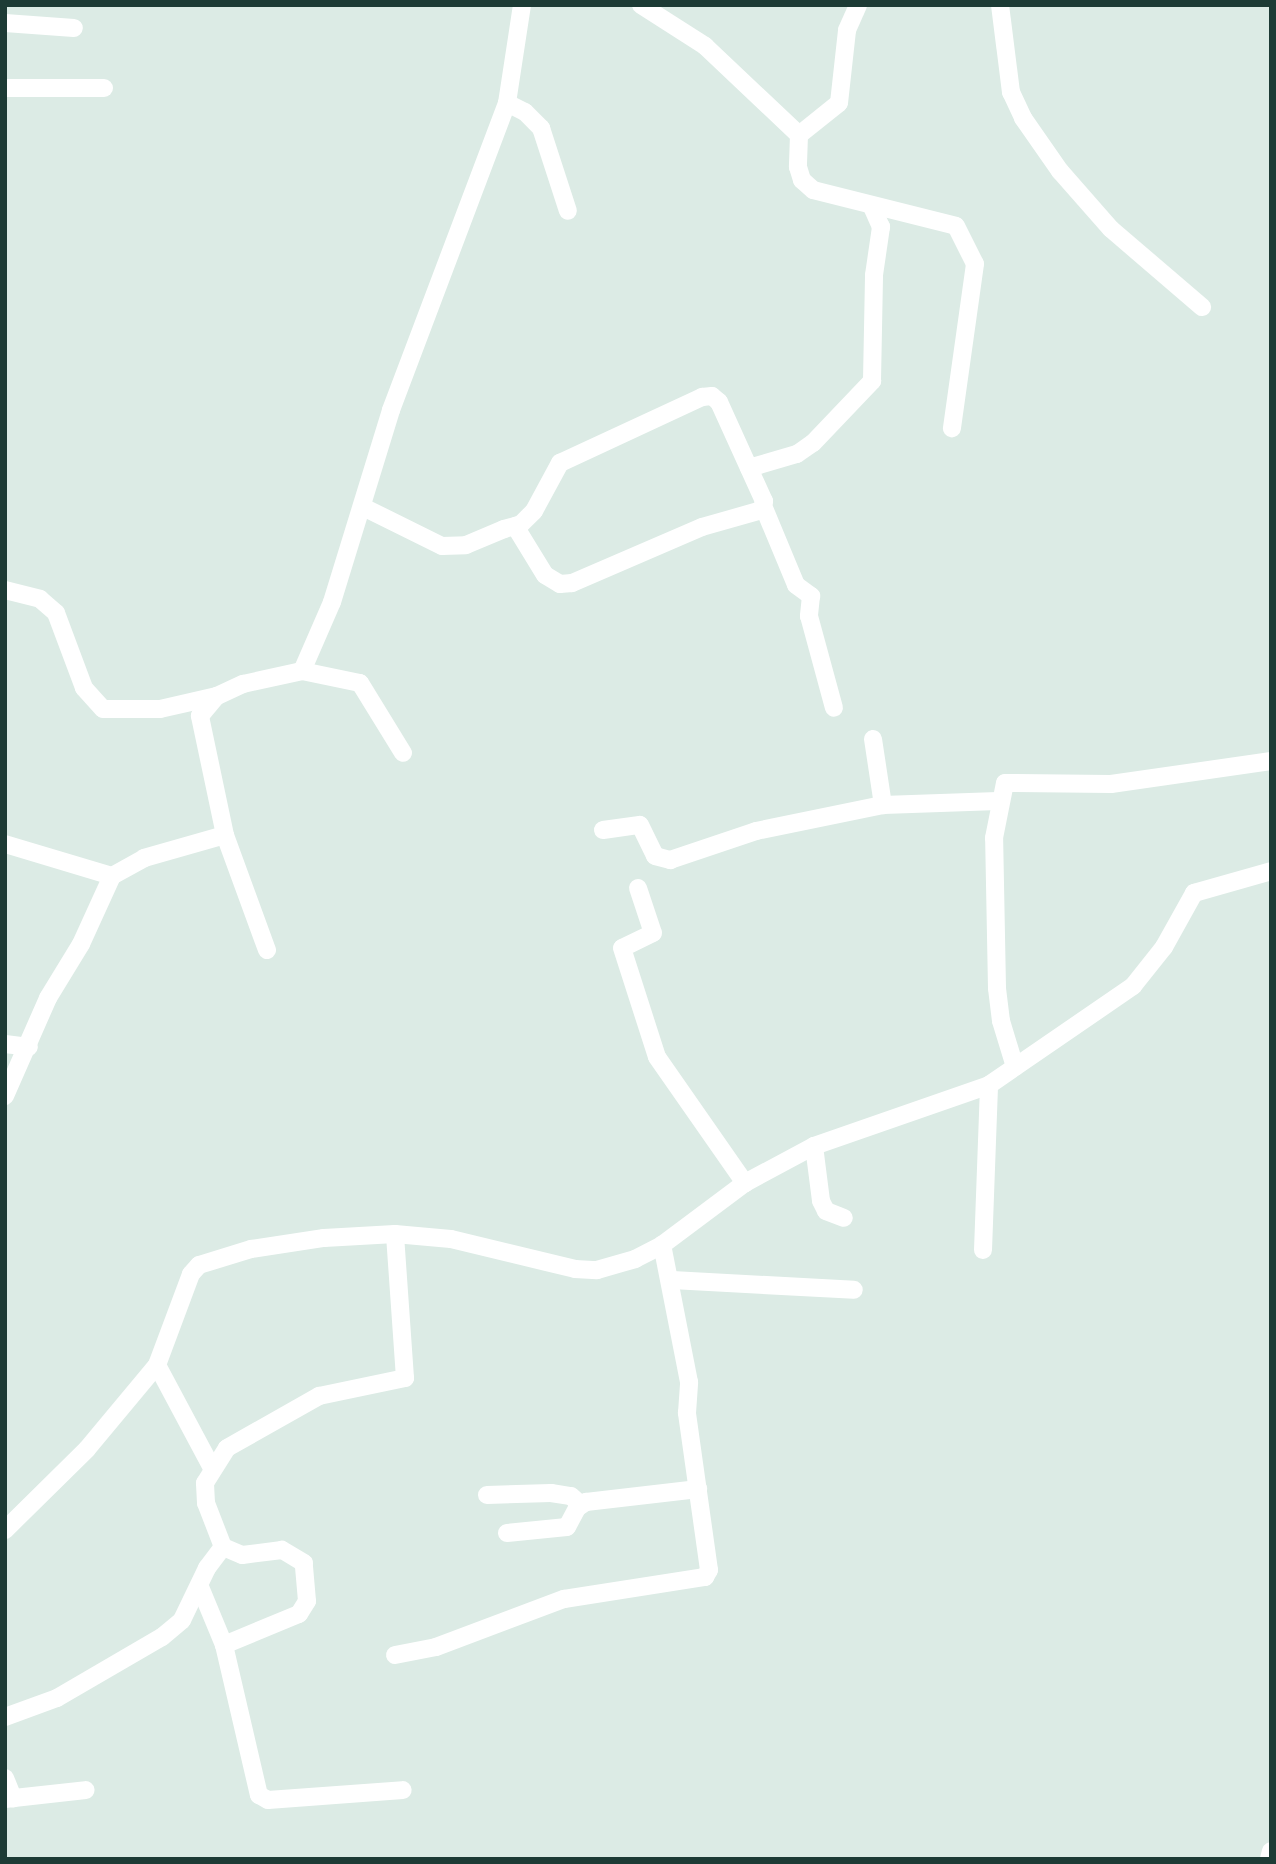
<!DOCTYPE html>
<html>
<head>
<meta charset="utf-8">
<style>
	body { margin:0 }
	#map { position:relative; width:1276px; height:1864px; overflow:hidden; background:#dcebe5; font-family:"Alegreya Sans",sans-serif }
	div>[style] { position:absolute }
	.street>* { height:18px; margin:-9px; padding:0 9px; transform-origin:9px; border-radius:9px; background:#fff }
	span { translate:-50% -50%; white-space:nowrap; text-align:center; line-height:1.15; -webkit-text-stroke:5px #edf7f2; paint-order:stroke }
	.frame { position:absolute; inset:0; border:7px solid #1d3b35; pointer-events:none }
</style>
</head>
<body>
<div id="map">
	<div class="street">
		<div style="left:641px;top:5px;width:76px;rotate:32.6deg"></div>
		<div style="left:705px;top:46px;width:129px;rotate:43.4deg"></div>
		<div style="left:799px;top:135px;width:32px;rotate:92deg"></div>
		<div style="left:798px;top:167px;width:14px;rotate:73deg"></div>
		<div style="left:802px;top:180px;width:15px;rotate:42deg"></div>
		<div style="left:813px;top:190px;width:147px;rotate:14.1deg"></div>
		<div style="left:956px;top:226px;width:42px;rotate:63.4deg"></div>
		<div style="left:975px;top:264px;width:166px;rotate:98deg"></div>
		<div style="left:1000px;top:5px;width:88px;rotate:82.8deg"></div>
		<div style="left:1011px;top:92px;width:29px;rotate:65deg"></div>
		<div style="left:1023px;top:118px;width:65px;rotate:55.1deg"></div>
		<div style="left:1060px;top:171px;width:77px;rotate:48.7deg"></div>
		<div style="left:1111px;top:229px;width:120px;rotate:40.6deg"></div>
		<div style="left:5px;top:23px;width:69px;rotate:4.1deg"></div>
		<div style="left:5px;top:88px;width:99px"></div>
		<div style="left:507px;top:103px;width:20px;rotate:27deg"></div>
		<div style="left:525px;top:112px;width:23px;rotate:45deg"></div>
		<div style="left:541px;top:128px;width:87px;rotate:72deg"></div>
		<div style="left:799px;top:135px;width:51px;rotate:-38.7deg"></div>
		<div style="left:839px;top:103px;width:73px;rotate:-83.7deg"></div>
		<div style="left:847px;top:30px;width:27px;rotate:-66deg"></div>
		<div style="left:749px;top:468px;width:50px;rotate:-16.3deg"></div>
		<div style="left:797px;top:454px;width:19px;rotate:-35deg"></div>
		<div style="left:813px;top:443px;width:86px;rotate:-46.4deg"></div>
		<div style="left:872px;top:381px;width:106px;rotate:-88.9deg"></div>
		<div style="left:874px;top:275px;width:49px;rotate:-81.7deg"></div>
		<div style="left:881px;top:227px;width:24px;rotate:-114deg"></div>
		<div style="left:363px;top:507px;width:88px;rotate:26.3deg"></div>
		<div style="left:442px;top:546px;width:24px;rotate:-2deg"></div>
		<div style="left:466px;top:545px;width:41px;rotate:-22.8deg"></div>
		<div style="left:504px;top:529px;width:11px;rotate:-15deg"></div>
		<div style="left:515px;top:526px;width:6px;rotate:-18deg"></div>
		<div style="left:521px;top:524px;width:18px;rotate:-45deg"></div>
		<div style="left:534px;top:511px;width:55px;rotate:-61.6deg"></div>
		<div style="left:560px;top:463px;width:157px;rotate:-24.9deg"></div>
		<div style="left:702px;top:397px;width:10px;rotate:-6deg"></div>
		<div style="left:712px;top:396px;width:9px;rotate:41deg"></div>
		<div style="left:719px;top:402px;width:109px;rotate:65.6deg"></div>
		<div style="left:764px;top:501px;width:9px;rotate:103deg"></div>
		<div style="left:762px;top:510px;width:62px;rotate:164.2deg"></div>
		<div style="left:702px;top:527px;width:142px;rotate:156.7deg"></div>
		<div style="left:572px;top:583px;width:12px;rotate:175deg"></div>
		<div style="left:560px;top:584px;width:17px;rotate:-149deg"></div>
		<div style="left:545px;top:575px;width:57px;rotate:-121.5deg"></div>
		<div style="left:764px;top:508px;width:83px;rotate:67.4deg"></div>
		<div style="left:796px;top:585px;width:19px;rotate:36deg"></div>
		<div style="left:811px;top:596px;width:20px;rotate:96deg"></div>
		<div style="left:809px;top:616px;width:95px;rotate:74.8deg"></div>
		<div style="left:5px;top:590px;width:36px;rotate:14deg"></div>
		<div style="left:40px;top:599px;width:21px;rotate:41deg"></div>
		<div style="left:56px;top:613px;width:80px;rotate:69.5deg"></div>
		<div style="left:84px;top:688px;width:28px;rotate:48deg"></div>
		<div style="left:103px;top:709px;width:57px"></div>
		<div style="left:160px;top:709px;width:58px;rotate:-12.8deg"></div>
		<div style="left:302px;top:671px;width:59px;rotate:11.7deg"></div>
		<div style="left:360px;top:683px;width:82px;rotate:58.4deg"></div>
		<div style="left:873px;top:739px;width:67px;rotate:81.4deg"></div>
		<div style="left:883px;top:805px;width:115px;rotate:-2deg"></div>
		<div style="left:603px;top:830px;width:37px;rotate:-8deg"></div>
		<div style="left:640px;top:825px;width:34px;rotate:64deg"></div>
		<div style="left:655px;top:856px;width:16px;rotate:15deg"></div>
		<div style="left:670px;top:860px;width:91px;rotate:-18.6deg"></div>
		<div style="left:756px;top:831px;width:130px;rotate:-11.6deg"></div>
		<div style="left:5px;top:844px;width:112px;rotate:16.7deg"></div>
		<div style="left:638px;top:888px;width:47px;rotate:71.6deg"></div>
		<div style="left:653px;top:933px;width:34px;rotate:154deg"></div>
		<div style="left:622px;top:948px;width:114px;rotate:72.2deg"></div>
		<div style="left:657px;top:1057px;width:154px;rotate:55.1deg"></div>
		<div style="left:267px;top:950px;width:122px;rotate:-110.1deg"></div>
		<div style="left:225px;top:835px;width:122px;rotate:-101.9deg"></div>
		<div style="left:200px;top:716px;width:26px;rotate:-50deg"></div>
		<div style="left:217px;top:696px;width:29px;rotate:-25deg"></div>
		<div style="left:243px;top:684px;width:60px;rotate:-12.4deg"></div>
		<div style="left:302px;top:671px;width:75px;rotate:-66.5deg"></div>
		<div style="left:332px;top:602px;width:201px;rotate:-72.9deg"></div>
		<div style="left:391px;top:410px;width:328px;rotate:-69.3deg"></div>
		<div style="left:507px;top:103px;width:99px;rotate:-81.3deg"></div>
		<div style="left:5px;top:1044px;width:24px;rotate:7deg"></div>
		<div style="left:1015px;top:1067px;width:48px;rotate:-106.9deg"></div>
		<div style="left:1001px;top:1021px;width:33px;rotate:-97deg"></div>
		<div style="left:997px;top:988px;width:150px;rotate:-91.1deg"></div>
		<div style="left:994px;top:838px;width:56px;rotate:-78.7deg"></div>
		<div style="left:1005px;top:783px;width:106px;rotate:0.5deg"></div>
		<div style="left:1111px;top:784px;width:162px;rotate:-8.2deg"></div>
		<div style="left:5px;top:1096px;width:107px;rotate:-66.3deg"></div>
		<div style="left:48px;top:998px;width:63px;rotate:-58.6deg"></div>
		<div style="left:81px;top:944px;width:75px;rotate:-65.5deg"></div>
		<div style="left:112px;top:876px;width:37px;rotate:-29deg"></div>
		<div style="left:144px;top:858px;width:84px;rotate:-15.9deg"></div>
		<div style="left:814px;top:1146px;width:55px;rotate:82.7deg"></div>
		<div style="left:821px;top:1201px;width:11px;rotate:63deg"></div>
		<div style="left:826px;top:1211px;width:19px;rotate:21deg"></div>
		<div style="left:983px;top:1250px;width:165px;rotate:-87.9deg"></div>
		<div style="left:672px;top:1280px;width:182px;rotate:3.1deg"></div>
		<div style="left:157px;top:1365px;width:117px;rotate:61.9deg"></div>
		<div style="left:487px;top:1495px;width:64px;rotate:-1.8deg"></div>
		<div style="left:551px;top:1493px;width:20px;rotate:9deg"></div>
		<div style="left:571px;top:1496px;width:12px;rotate:42deg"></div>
		<div style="left:5px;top:1530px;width:115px;rotate:-44.6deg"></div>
		<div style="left:87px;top:1449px;width:109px;rotate:-50.2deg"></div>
		<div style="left:157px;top:1365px;width:97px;rotate:-69.5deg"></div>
		<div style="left:191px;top:1274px;width:12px;rotate:-48deg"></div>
		<div style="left:199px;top:1265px;width:54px;rotate:-17.1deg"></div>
		<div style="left:251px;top:1249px;width:74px;rotate:-8.6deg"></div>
		<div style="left:324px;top:1238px;width:71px;rotate:-3.2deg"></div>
		<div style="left:395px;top:1234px;width:56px;rotate:5.1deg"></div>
		<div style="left:451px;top:1239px;width:128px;rotate:13.6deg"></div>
		<div style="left:575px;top:1269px;width:22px;rotate:3deg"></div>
		<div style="left:597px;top:1270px;width:40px;rotate:-16deg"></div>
		<div style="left:635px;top:1259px;width:30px;rotate:-27deg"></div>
		<div style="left:662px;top:1245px;width:104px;rotate:-36.8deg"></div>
		<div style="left:745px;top:1183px;width:78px;rotate:-28.2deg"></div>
		<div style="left:814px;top:1146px;width:185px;rotate:-19.2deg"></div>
		<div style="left:989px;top:1085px;width:175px;rotate:-34.5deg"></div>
		<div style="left:1133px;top:986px;width:50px;rotate:-51.5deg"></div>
		<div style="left:1164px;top:947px;width:62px;rotate:-60.9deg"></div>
		<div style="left:1194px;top:893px;width:80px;rotate:-15.9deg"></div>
		<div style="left:507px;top:1533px;width:60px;rotate:-5.7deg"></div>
		<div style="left:567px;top:1527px;width:21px;rotate:-62deg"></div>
		<div style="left:577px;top:1508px;width:11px;rotate:-34deg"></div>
		<div style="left:586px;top:1502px;width:113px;rotate:-6.6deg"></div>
		<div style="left:200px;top:1587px;width:63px;rotate:67.5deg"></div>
		<div style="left:224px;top:1645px;width:154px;rotate:76.9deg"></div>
		<div style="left:259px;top:1795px;width:10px;rotate:29deg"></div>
		<div style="left:268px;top:1800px;width:135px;rotate:-4.2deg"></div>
		<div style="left:224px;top:1645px;width:81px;rotate:-22.5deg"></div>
		<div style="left:299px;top:1614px;width:15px;rotate:-58deg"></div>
		<div style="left:307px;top:1601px;width:38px;rotate:-95deg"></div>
		<div style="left:304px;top:1563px;width:26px;rotate:-149deg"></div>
		<div style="left:282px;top:1550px;width:40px;rotate:172.9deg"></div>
		<div style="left:242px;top:1555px;width:21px;rotate:-157deg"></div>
		<div style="left:223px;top:1547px;width:47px;rotate:-111.1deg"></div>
		<div style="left:206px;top:1503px;width:20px;rotate:-93deg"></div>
		<div style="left:205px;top:1483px;width:41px;rotate:-57.8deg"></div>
		<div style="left:227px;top:1448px;width:106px;rotate:-29.5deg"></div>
		<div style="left:319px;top:1396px;width:88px;rotate:-11.8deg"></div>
		<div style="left:405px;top:1378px;width:144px;rotate:-94deg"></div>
		<div style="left:395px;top:1655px;width:42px;rotate:-11deg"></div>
		<div style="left:436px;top:1647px;width:137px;rotate:-20.6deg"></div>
		<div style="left:564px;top:1599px;width:143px;rotate:-8.9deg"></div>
		<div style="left:705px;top:1577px;width:8px;rotate:-60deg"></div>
		<div style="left:709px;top:1570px;width:159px;rotate:-98deg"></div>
		<div style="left:687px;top:1413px;width:31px;rotate:-86deg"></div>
		<div style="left:689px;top:1382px;width:140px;rotate:-101.1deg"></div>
		<div style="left:5px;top:1717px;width:55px;rotate:-20.1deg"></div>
		<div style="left:57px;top:1698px;width:121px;rotate:-30.2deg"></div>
		<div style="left:162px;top:1637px;width:26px;rotate:-40deg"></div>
		<div style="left:182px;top:1620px;width:58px;rotate:-64.3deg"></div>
		<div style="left:207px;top:1568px;width:26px;rotate:-53deg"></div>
		<div style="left:5px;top:1778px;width:22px;rotate:68deg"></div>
		<div style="left:5px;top:1799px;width:81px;rotate:-6.3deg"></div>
		<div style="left:1269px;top:1859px;width:8px;rotate:-76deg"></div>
	</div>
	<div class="frame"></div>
</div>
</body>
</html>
